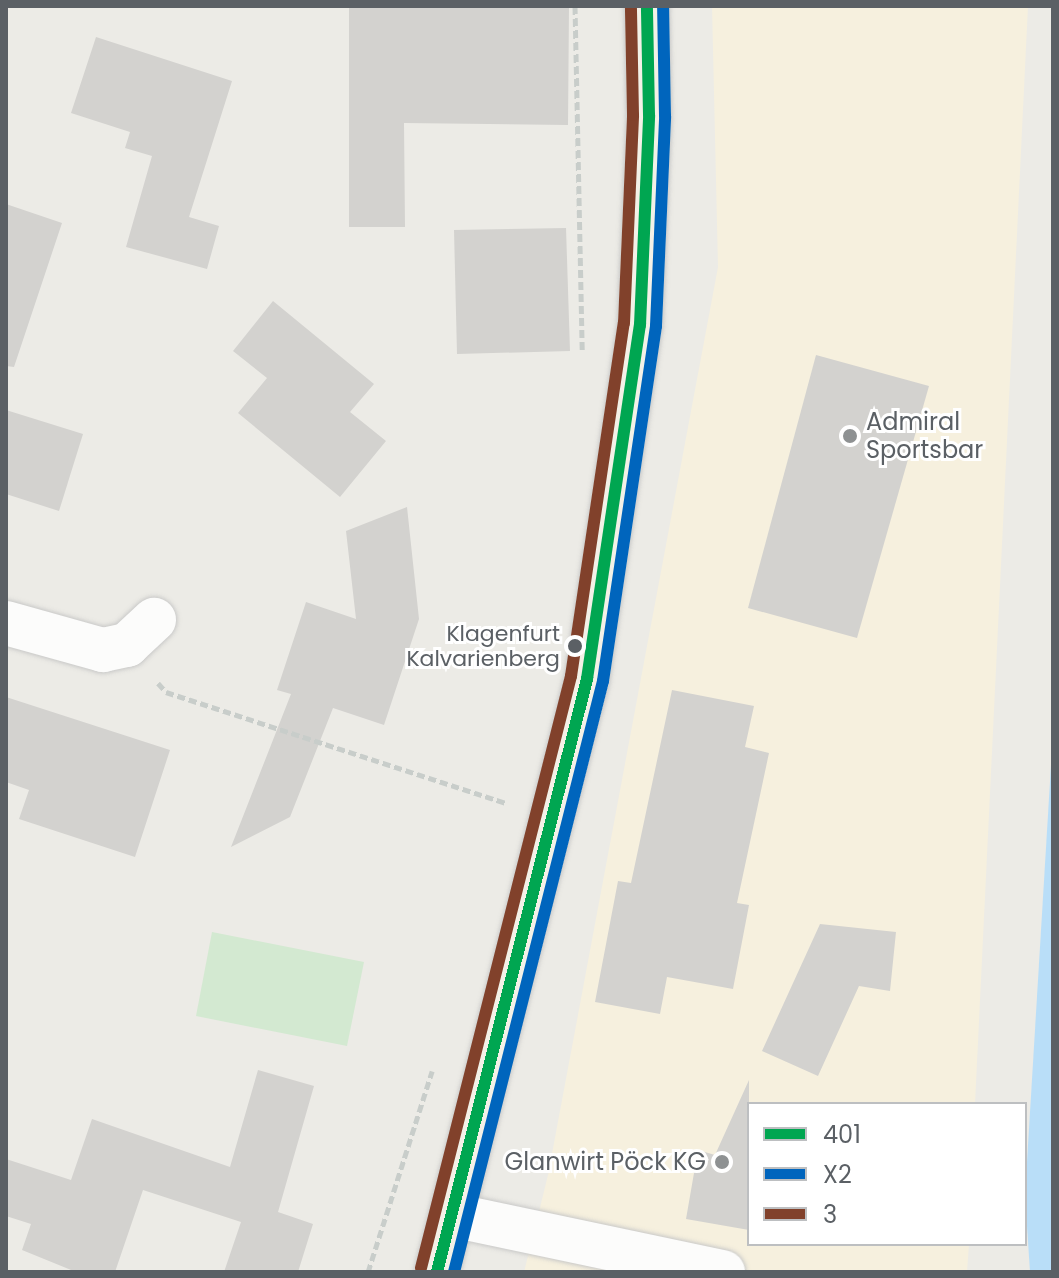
<!DOCTYPE html>
<html>
<head>
<meta charset="utf-8">
<style>
	body { margin:0 }
	#map { position:relative; width:1059px; height:1278px; overflow:hidden; background:#ecebe6; font-family:Poppins,sans-serif }
	div>[style] { position:absolute }
	.commercial>* { inset:0; background:#f6f0de }
	.green>* { inset:0; background:#d3e9d1 }
	.water>* { inset:0; background:#b9def8 }
	.building>* { inset:0; background:#d3d2cf }
	.path>* { height:5px; margin-top:-2.5px; transform-origin:0; background:repeating-linear-gradient(90deg,#c8cdca 0 8px,transparent 0 12px) }
	.roads { filter:drop-shadow(0 0 2px #c9c9c8) drop-shadow(0 0 2px #c9c9c8) }
	.minor>* { height:44px; margin:-22px; padding:0 22px; transform-origin:22px; border-radius:22px; background:#fcfcfb }
	.primary>* { height:44px; margin:-22px; padding:0 22px; transform-origin:22px; border-radius:22px; background:#f3f1e7 }
	.bus-1>* { height:12px; margin:-6px; padding:0 6px; transform-origin:6px; border-radius:6px; background:#00a651 }
	.bus-2>* { height:12px; margin:-6px; padding:0 6px; transform-origin:6px; border-radius:6px; background:#0065bd }
	.bus-3>* { height:12px; margin:-6px; padding:0 6px; transform-origin:6px; border-radius:6px; background:#81412b }
	.dots>* { width:22px; height:22px; translate:-50% -50%; box-sizing:border-box; border:4px solid #fff; border-radius:50% }
	span { translate:-50% -50%; white-space:nowrap; text-align:center; line-height:1.15; -webkit-text-stroke:6px #fff; paint-order:stroke }
	.bus-label { font-size:22px; color:#5b6065 }
	.right { translate:-100% -50%; text-align:right }
	.poi-label { font-size:24px; color:#5b6065 }
	.left { translate:0 -50%; text-align:left }
	.frame { position:absolute; inset:0; border:8px solid #5b6065; pointer-events:none }
	.legend { position:absolute; left:747px; top:1102px; width:280px; height:144px; box-sizing:border-box; background:#fff; border:2px solid #bdbfc1; margin:0; padding:10px 14px; list-style:none; font-size:24px; color:#5b6065 }
	.legend li { display:flex; align-items:center; gap:16px; height:40px }
	.legend b { width:40px; border:2px solid #bdbfc1 }
</style>
</head>
<body>
<div id="map">
	<div class="commercial">
		<div style="clip-path:polygon(712px 6px,1028px 6px,975px 1104px,749px 1104px,749px 1244px,969px 1244px,967px 1272px,524px 1272px,548px 1175px,718px 267px)"></div>
	</div>
	<div class="green">
		<div style="clip-path:polygon(212px 932px,364px 962px,347px 1046px,196px 1016px)"></div>
	</div>
	<div class="water">
		<div style="clip-path:polygon(1053px 732px,1053px 1272px,1030px 1272px,1025px 1195px)"></div>
	</div>
	<div class="building">
		<div style="clip-path:polygon(349px 6px,569px 6px,568px 125px,404px 123px,405px 227px,349px 227px)"></div>
		<div style="clip-path:polygon(96px 37px,232px 81px,189px 217px,219px 226px,207px 269px,126px 247px,152px 156px,125px 148px,130px 132px,71px 113px)"></div>
		<div style="clip-path:polygon(6px 204px,62px 223px,14px 367px,6px 366px)"></div>
		<div style="clip-path:polygon(566px 228px,570px 351px,457px 354px,454px 230px)"></div>
		<div style="clip-path:polygon(273px 301px,374px 384px,350px 412px,386px 441px,340px 497px,238px 413px,267px 378px,233px 351px)"></div>
		<div style="clip-path:polygon(816px 355px,929px 386px,857px 638px,748px 608px)"></div>
		<div style="clip-path:polygon(6px 410px,83px 434px,59px 511px,6px 494px)"></div>
		<div style="clip-path:polygon(407px 507px,419px 619px,384px 725px,333px 708px,290px 817px,231px 847px,291px 694px,277px 690px,306px 602px,356px 619px,346px 531px)"></div>
		<div style="clip-path:polygon(672px 690px,754px 706px,745px 747px,769px 753px,737px 903px,749px 905px,733px 989px,667px 977px,660px 1014px,595px 1002px,618px 881px,631px 883px)"></div>
		<div style="clip-path:polygon(6px 697px,170px 750px,135px 857px,19px 819px,29px 790px,6px 782px)"></div>
		<div style="clip-path:polygon(820px 924px,896px 932px,890px 991px,859px 986px,818px 1076px,762px 1051px)"></div>
		<div style="clip-path:polygon(258px 1070px,314px 1086px,278px 1212px,313px 1224px,298px 1272px,224px 1272px,241px 1222px,143px 1190px,115px 1272px,76px 1272px,22px 1250px,31px 1224px,6px 1216px,6px 1159px,71px 1180px,92px 1119px,230px 1167px)"></div>
		<div style="clip-path:polygon(749px 1080px,749px 1230px,686px 1219px,698px 1150px,715px 1155px)"></div>
	</div>
	<div class="path">
		<div style="left:575px;top:6px;width:345px;rotate:88.8deg"></div>
		<div style="left:158px;top:683px;width:12px;rotate:48deg"></div>
		<div style="left:166px;top:692px;width:358px;rotate:18.1deg"></div>
		<div style="left:368px;top:1272px;width:211px;rotate:-72.3deg"></div>
	</div>
	<div class="roads">
		<div class="minor">
			<div style="left:6px;top:623px;width:101px;rotate:15.6deg"></div>
			<div style="left:103px;top:650px;width:25px;rotate:-12deg"></div>
			<div style="left:127px;top:645px;width:37px;rotate:-43deg"></div>
			<div style="left:452px;top:1215px;width:277px;rotate:11.9deg"></div>
		</div>
		<div class="primary">
			<div style="left:437px;top:1272px;width:612px;rotate:-75.8deg"></div>
			<div style="left:587px;top:679px;width:358px;rotate:-81.5deg"></div>
			<div style="left:640px;top:325px;width:210px;rotate:-87.5deg"></div>
			<div style="left:649px;top:115px;width:109px;rotate:-91.1deg"></div>
		</div>
	</div>
	<div class="bus-1">
		<div style="left:437px;top:1272px;width:612px;rotate:-75.8deg"></div>
		<div style="left:587px;top:679px;width:358px;rotate:-81.5deg"></div>
		<div style="left:640px;top:325px;width:210px;rotate:-87.5deg"></div>
		<div style="left:649px;top:115px;width:109px;rotate:-91.1deg"></div>
	</div>
	<div class="bus-2">
		<div style="left:454px;top:1272px;width:609px;rotate:-75.85deg"></div>
		<div style="left:603px;top:681px;width:359px;rotate:-81.5deg"></div>
		<div style="left:656px;top:326px;width:210px;rotate:-87.5deg"></div>
		<div style="left:665px;top:116px;width:110px;rotate:-91deg"></div>
	</div>
	<div class="bus-3">
		<div style="left:421px;top:1268px;width:611px;rotate:-75.78deg"></div>
		<div style="left:571px;top:676px;width:357px;rotate:-81.5deg"></div>
		<div style="left:624px;top:323px;width:208px;rotate:-87.5deg"></div>
		<div style="left:633px;top:115px;width:109px;rotate:-91.1deg"></div>
	</div>
	<div class="dots">
		<div style="left:850px;top:436px;background:#8e9192"></div>
		<div style="left:575px;top:646px;background:#5b6065"></div>
		<div style="left:722px;top:1162px;background:#8e9192"></div>
	</div>
	<div class="bus-label">
		<span class="right" style="left:560px;top:646px">Klagenfurt<br>Kalvarienberg</span>
	</div>
	<div class="poi-label">
		<span class="left" style="left:866px;top:436px">Admiral<br>Sportsbar</span>
		<span class="right" style="left:706px;top:1162px">Glanwirt Pöck KG</span>
	</div>
	<div class="frame"></div>
	<ul class="legend">
	<li><b style="height:10px;background:#00a651"></b>401</li>
	<li><b style="height:10px;background:#0065bd"></b>X2</li>
	<li><b style="height:10px;background:#81412b"></b>3</li>
	</ul>
</div>
</body>
</html>
